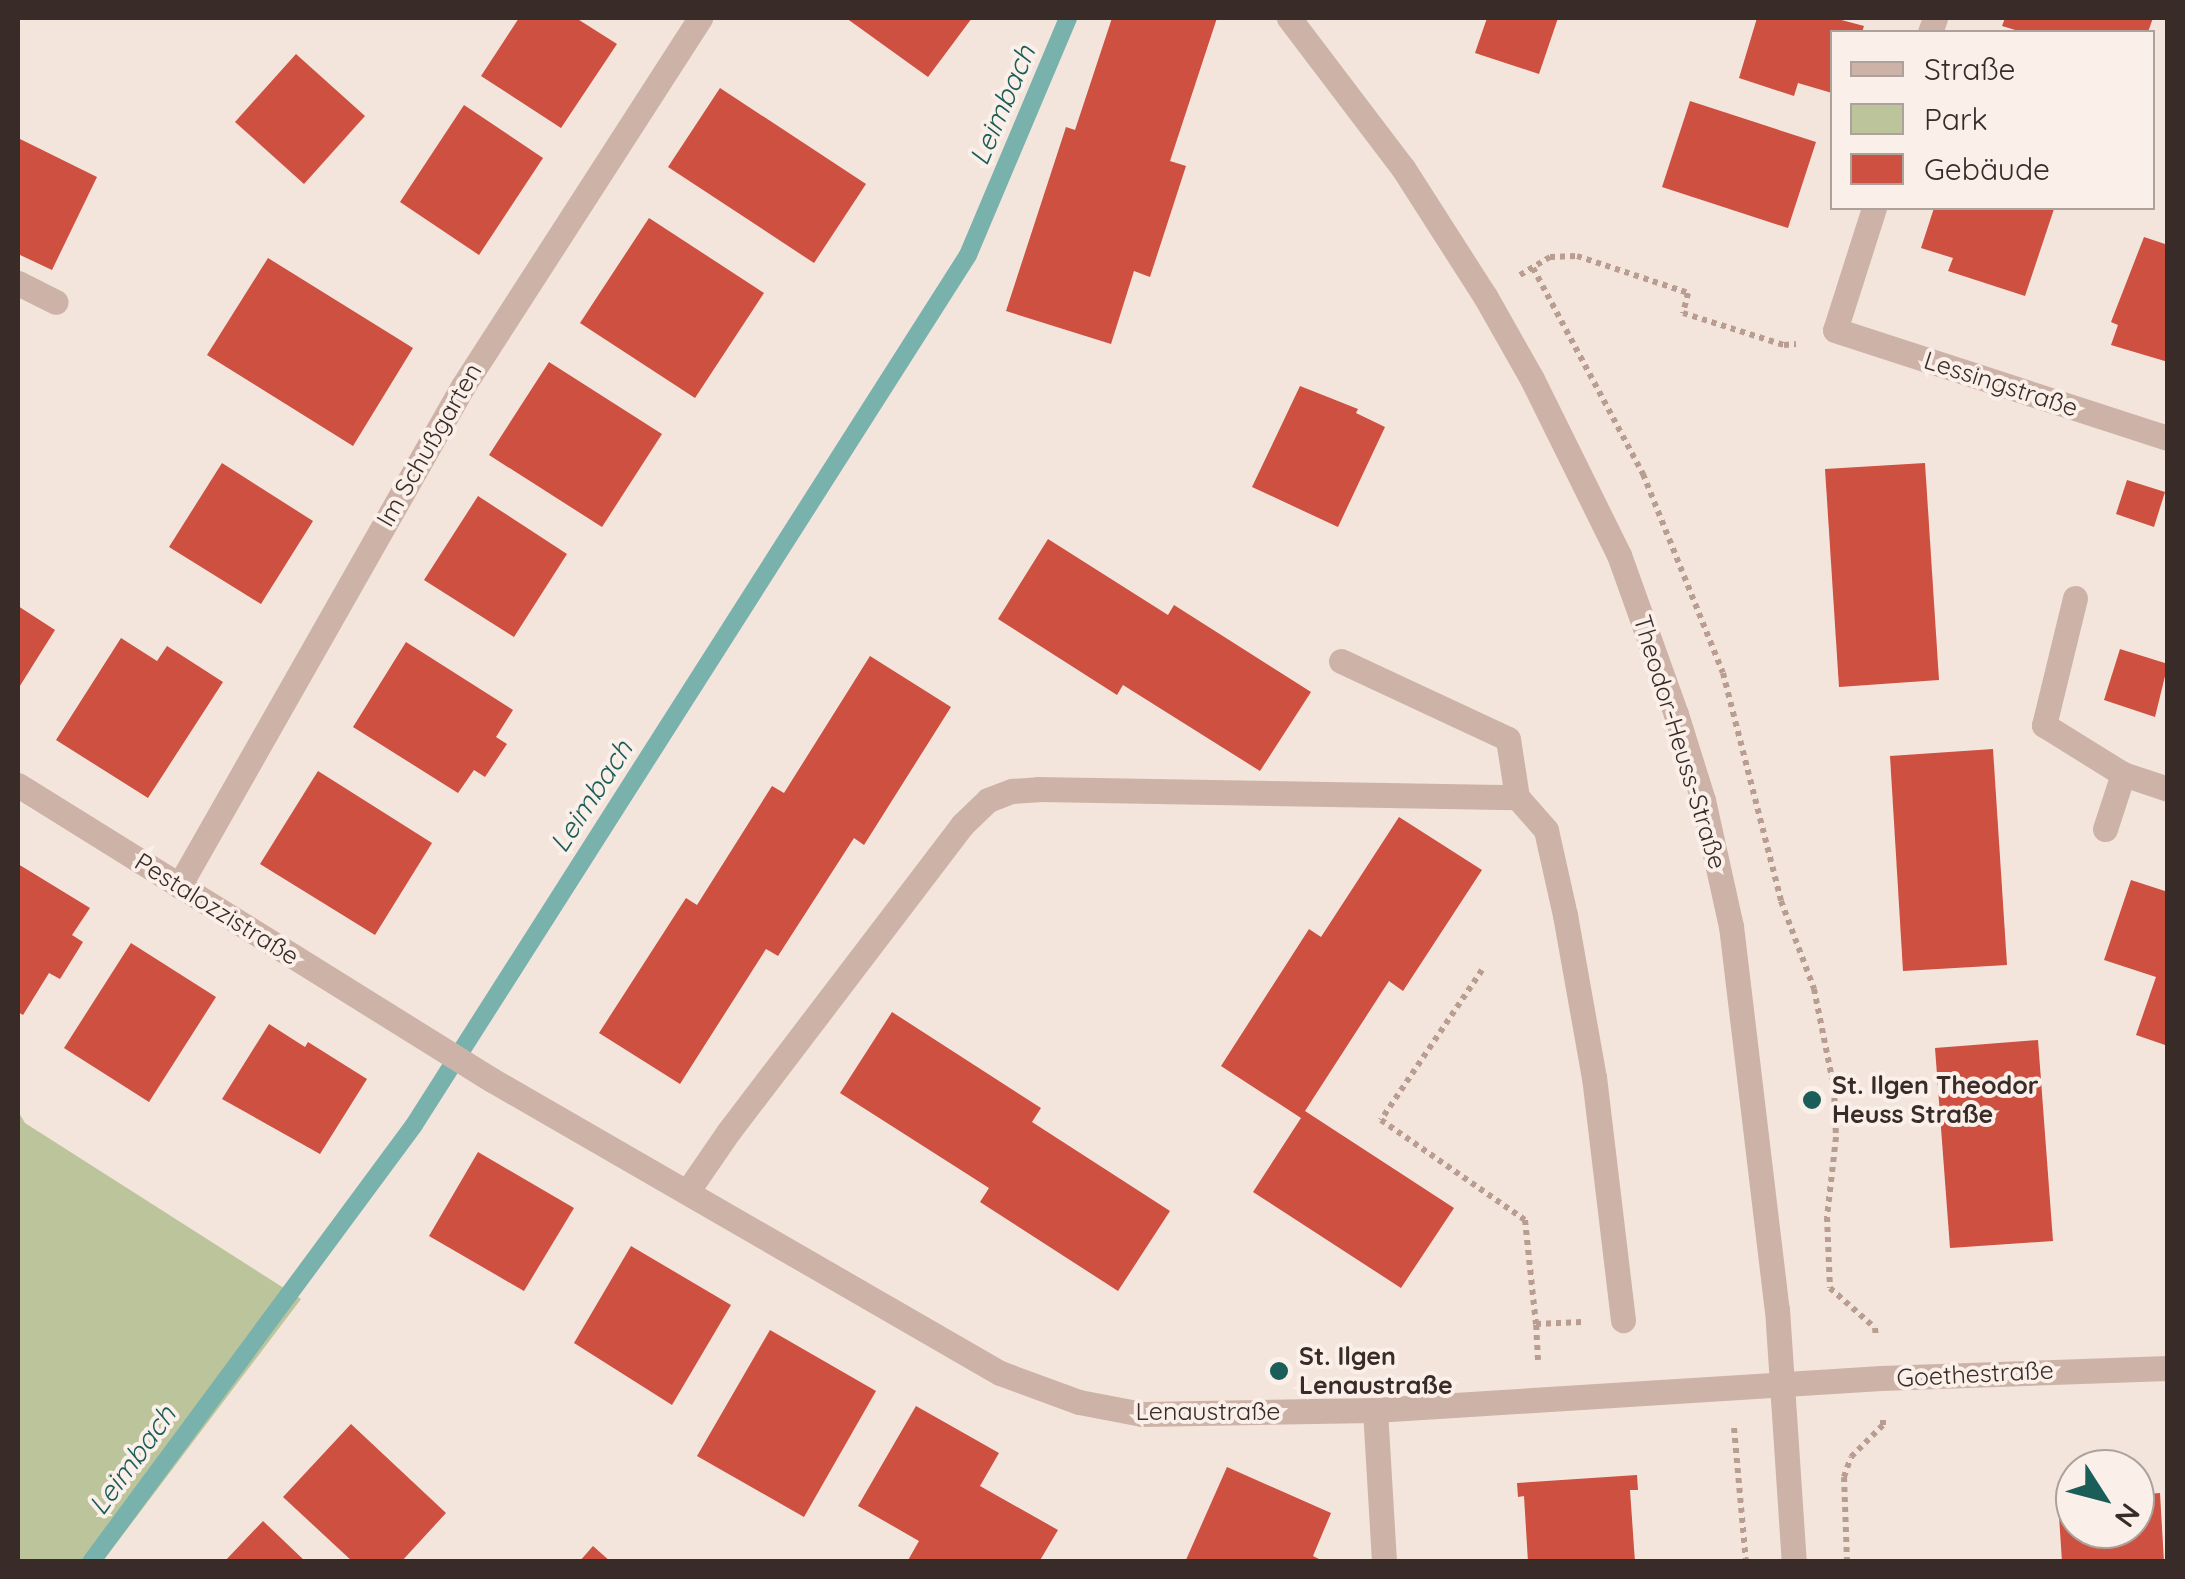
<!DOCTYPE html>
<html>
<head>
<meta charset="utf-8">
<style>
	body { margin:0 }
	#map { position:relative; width:2185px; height:1579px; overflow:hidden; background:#f4e5dc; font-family:Quicksand,sans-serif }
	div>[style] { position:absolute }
	.green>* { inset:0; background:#bbc49b }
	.stream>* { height:18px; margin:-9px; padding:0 9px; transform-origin:9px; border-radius:9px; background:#79b2ad }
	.building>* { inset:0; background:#cd5040 }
	.path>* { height:6px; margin-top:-3px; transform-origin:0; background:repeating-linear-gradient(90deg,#b99d91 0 5px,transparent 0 10px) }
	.service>* { height:25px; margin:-12.5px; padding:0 12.5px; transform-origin:12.5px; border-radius:12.5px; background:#cdb3a7 }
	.minor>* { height:25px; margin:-12.5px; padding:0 12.5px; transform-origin:12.5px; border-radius:12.5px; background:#cdb3a7 }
	.tertiary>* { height:25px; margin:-12.5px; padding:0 12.5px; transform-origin:12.5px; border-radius:12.5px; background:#cdb3a7 }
	.dots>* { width:28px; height:28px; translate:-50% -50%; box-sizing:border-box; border:5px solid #fbf0e9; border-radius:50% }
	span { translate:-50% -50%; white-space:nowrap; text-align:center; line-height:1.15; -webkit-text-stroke:8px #fbf0e9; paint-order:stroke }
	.street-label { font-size:25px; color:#382b28 }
	.poi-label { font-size:25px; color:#382b28; font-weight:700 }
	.left { translate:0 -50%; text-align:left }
	.water-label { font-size:28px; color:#1b5d58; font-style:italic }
	.frame { position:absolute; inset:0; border:20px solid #382b28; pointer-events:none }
	.legend { position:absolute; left:1830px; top:30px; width:325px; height:180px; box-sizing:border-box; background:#fbf0e9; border:2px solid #ada19c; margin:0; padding:12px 18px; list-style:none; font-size:30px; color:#382b28 }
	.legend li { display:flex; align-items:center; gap:20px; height:50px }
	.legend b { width:50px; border:2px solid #ada19c }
	.north { position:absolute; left:2055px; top:1449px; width:100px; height:100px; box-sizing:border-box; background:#fbf0e9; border:2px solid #ada19c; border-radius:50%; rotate:126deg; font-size:28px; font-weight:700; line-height:40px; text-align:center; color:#382b28 }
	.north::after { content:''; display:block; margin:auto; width:35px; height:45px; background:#1b5d58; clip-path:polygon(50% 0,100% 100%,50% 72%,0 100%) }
</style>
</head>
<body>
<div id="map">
	<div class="green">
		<div style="clip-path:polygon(18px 1111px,25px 1123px,301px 1299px,103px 1561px,18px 1561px)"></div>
	</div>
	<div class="stream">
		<div style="left:91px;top:1562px;width:543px;rotate:-53.53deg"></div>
		<div style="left:414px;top:1125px;width:1031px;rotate:-57.51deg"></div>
		<div style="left:968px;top:255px;width:257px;rotate:-67.1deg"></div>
	</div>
	<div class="building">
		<div style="clip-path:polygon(519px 18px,576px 18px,617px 44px,561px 128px,481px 76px)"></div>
		<div style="clip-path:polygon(846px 18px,972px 18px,928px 77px)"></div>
		<div style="clip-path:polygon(1112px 18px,1217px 18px,1170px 161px,1186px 166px,1150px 277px,1134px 271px,1111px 344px,1006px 311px,1066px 127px,1075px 130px)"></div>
		<div style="clip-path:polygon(1487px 18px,1558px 18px,1539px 74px,1475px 53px)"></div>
		<div style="clip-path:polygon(1757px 18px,1834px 18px,1864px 26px,1862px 32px,1832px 32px,1832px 93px,1798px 83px,1794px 96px,1739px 78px)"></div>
		<div style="clip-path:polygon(2005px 18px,2153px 18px,2148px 32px,2022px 32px,2002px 26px)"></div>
		<div style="clip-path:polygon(296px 54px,365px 116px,304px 184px,235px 122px)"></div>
		<div style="clip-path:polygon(720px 88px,866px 184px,814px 263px,668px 167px)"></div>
		<div style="clip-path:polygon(1690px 101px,1816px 142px,1788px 228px,1662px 187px)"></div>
		<div style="clip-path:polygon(464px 105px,543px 158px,479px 255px,400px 202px)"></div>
		<div style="clip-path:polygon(18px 138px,97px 177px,52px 270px,18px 254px)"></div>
		<div style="clip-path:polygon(1934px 208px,2054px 209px,2025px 296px,1948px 271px,1953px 258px,1921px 248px)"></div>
		<div style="clip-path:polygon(649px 218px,764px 293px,695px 398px,580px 323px)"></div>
		<div style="clip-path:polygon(2144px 237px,2168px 245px,2168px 362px,2111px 345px,2118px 325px,2111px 322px)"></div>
		<div style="clip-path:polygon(268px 258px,413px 348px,353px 446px,207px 355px)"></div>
		<div style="clip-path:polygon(549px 362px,662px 434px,602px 527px,489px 455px)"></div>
		<div style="clip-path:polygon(1300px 386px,1358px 409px,1356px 413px,1385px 427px,1338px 527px,1252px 487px)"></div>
		<div style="clip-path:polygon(222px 463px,313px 521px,261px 604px,169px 547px)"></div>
		<div style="clip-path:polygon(1925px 463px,1939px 680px,1839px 687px,1825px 469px)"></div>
		<div style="clip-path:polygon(2127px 480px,2165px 492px,2154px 527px,2116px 514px)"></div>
		<div style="clip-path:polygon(478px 496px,567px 554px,514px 637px,424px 580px)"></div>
		<div style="clip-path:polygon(1048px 539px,1168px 615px,1174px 605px,1311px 692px,1260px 771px,1123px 685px,1117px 695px,998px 619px)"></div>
		<div style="clip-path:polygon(18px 606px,55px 630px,18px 689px)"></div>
		<div style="clip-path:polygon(121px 638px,157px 661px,167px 646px,223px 682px,148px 798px,56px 740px)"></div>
		<div style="clip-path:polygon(406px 642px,513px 710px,496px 737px,507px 744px,485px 777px,474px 770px,458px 793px,353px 727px)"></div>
		<div style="clip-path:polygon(2120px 649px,2168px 664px,2155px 717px,2104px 700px)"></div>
		<div style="clip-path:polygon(870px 656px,951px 707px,864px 845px,854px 838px,778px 956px,766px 949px,680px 1084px,599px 1033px,686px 898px,697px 905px,772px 786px,784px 793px)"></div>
		<div style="clip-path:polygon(1993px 749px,2007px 965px,1903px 971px,1890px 756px)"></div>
		<div style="clip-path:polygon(318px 771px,432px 843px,375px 935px,260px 864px)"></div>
		<div style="clip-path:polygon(1399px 817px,1482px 870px,1403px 991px,1389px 981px,1305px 1111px,1454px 1208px,1401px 1288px,1253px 1192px,1301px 1118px,1221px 1066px,1309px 929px,1321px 937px)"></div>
		<div style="clip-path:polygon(18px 864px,90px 908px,72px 935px,83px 942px,60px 979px,49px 973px,23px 1015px,18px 1012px)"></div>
		<div style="clip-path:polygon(2131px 880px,2168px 892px,2168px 1046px,2136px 1035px,2156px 977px,2104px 960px)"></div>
		<div style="clip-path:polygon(131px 943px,216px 997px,149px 1102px,64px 1048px)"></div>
		<div style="clip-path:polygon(892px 1012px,1041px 1108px,1032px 1122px,1170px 1211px,1118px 1291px,980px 1202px,989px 1188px,840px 1093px)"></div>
		<div style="clip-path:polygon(269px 1024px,305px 1047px,308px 1042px,367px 1079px,320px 1154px,222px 1099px)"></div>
		<div style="clip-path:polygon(2038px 1040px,2053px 1241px,1950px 1248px,1935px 1048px)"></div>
		<div style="clip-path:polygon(478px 1152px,574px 1208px,524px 1291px,429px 1236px)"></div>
		<div style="clip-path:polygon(631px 1246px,731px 1305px,672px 1405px,574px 1343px)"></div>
		<div style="clip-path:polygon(770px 1330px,876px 1391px,804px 1517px,697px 1456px)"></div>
		<div style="clip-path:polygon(916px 1406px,999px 1453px,980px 1486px,1058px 1530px,1039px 1562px,907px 1562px,919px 1541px,858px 1506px)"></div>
		<div style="clip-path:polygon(351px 1424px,446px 1513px,401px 1562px,353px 1562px,283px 1497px)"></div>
		<div style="clip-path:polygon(1227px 1467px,1331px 1513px,1313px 1556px,1325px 1562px,1185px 1562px)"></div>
		<div style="clip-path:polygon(1637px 1475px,1638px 1490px,1630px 1490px,1635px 1562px,1528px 1562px,1524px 1496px,1518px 1497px,1517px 1483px)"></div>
		<div style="clip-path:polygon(2160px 1493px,2164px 1562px,2062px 1562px,2058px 1500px,2075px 1499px,2075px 1529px,2135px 1529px,2135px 1495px)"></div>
		<div style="clip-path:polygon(263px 1521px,306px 1562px,224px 1562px)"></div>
		<div style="clip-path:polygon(593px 1546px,611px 1562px,579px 1562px)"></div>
	</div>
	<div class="path">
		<div style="left:1533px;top:268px;width:234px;rotate:61.9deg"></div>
		<div style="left:1643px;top:474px;width:214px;rotate:68.1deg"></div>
		<div style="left:1723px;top:673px;width:235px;rotate:75.7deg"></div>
		<div style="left:1781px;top:901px;width:94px;rotate:69.4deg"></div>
		<div style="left:1814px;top:989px;width:101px;rotate:78.6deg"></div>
		<div style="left:1834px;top:1088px;width:49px;rotate:87.7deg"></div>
		<div style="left:1836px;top:1137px;width:81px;rotate:96.4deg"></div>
		<div style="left:1827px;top:1217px;width:71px;rotate:87.6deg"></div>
		<div style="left:1830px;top:1288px;width:60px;rotate:41.6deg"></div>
		<div style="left:1875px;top:1328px;width:9px;rotate:84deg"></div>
		<div style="left:1520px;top:275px;width:35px;rotate:-31deg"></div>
		<div style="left:1550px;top:257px;width:27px;rotate:-2deg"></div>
		<div style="left:1577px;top:256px;width:117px;rotate:18.4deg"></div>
		<div style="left:1688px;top:293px;width:21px;rotate:104deg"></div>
		<div style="left:1683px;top:313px;width:106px;rotate:17.6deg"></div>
		<div style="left:1784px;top:345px;width:12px;rotate:-5deg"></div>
		<div style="left:1482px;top:970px;width:181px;rotate:124deg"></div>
		<div style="left:1381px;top:1120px;width:175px;rotate:34.8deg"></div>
		<div style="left:1525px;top:1220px;width:105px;rotate:84deg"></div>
		<div style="left:1538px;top:1360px;width:36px;rotate:-93deg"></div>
		<div style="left:1536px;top:1324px;width:46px;rotate:-2.5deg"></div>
		<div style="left:1734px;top:1428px;width:135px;rotate:84.9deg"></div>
		<div style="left:1847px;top:1562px;width:85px;rotate:-92deg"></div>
		<div style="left:1844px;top:1477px;width:21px;rotate:-71deg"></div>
		<div style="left:1851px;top:1457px;width:45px;rotate:-45deg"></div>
		<div style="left:1883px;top:1425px;width:6px;rotate:-90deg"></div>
	</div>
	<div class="service">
		<div style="left:18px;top:283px;width:42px;rotate:26.6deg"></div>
		<div style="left:2075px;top:598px;width:131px;rotate:103.7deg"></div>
		<div style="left:2044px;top:725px;width:93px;rotate:31.8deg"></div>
		<div style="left:1341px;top:661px;width:184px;rotate:25deg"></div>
		<div style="left:1508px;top:739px;width:59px;rotate:81.2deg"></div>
		<div style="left:687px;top:1192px;width:74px;rotate:-55.5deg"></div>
		<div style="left:729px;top:1131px;width:385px;rotate:-52.7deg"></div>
		<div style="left:962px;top:825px;width:36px;rotate:-44deg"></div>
		<div style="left:988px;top:800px;width:26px;rotate:-21deg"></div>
		<div style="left:1012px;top:791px;width:26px;rotate:-4deg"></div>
		<div style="left:1038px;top:789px;width:479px;rotate:1deg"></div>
		<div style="left:1517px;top:797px;width:44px;rotate:48.7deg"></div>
		<div style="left:1546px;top:830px;width:87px;rotate:77.4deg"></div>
		<div style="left:1565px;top:915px;width:165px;rotate:79.9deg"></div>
		<div style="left:1594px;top:1077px;width:245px;rotate:83.2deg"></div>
	</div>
	<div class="minor">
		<div style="left:1930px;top:32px;width:15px;rotate:-70deg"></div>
		<div style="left:1874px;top:208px;width:128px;rotate:107.7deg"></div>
		<div style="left:1835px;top:330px;width:350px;rotate:18deg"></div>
		<div style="left:18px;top:785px;width:558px;rotate:31.9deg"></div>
		<div style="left:492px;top:1080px;width:586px;rotate:29.98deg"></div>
		<div style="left:1000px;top:1373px;width:84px;rotate:20.2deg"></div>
		<div style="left:1079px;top:1402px;width:64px;rotate:10.8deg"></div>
		<div style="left:1142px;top:1414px;width:233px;rotate:-1deg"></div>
		<div style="left:1375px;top:1410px;width:507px;rotate:-3.62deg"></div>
		<div style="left:1881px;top:1378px;width:287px;rotate:-2deg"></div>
		<div style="left:2105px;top:829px;width:58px;rotate:-71.9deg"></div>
		<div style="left:2123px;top:774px;width:47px;rotate:18.4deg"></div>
		<div style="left:179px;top:886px;width:575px;rotate:-60.4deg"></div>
		<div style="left:463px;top:386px;width:438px;rotate:-57.2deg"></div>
		<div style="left:1375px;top:1410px;width:152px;rotate:86.6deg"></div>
	</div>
	<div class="tertiary">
		<div style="left:1289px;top:18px;width:188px;rotate:52.8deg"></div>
		<div style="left:1403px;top:168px;width:152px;rotate:57.4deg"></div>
		<div style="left:1485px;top:296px;width:95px;rotate:60.5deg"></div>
		<div style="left:1532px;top:379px;width:196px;rotate:63.7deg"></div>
		<div style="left:1619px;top:555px;width:169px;rotate:70.3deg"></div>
		<div style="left:1676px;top:714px;width:90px;rotate:72.6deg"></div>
		<div style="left:1703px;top:800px;width:129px;rotate:77.5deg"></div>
		<div style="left:1731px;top:926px;width:386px;rotate:83.2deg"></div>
		<div style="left:1777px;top:1309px;width:254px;rotate:86.2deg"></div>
	</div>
	<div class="dots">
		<div style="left:1812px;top:1100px;background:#1b5d58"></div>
		<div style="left:1279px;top:1371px;background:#1b5d58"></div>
	</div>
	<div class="street-label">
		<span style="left:2001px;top:384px;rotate:18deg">Lessingstraße</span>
		<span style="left:429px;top:445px;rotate:-60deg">Im Schußgarten</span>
		<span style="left:1680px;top:742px;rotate:73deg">Theodor-Heuss-Straße</span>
		<span style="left:217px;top:909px;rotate:32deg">Pestalozzistraße</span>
		<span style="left:1975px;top:1374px;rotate:-3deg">Goethestraße</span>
		<span style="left:1208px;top:1411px">Lenaustraße</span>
	</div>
	<div class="poi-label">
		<span class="left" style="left:1832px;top:1100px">St. Ilgen Theodor<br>Heuss Straße</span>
		<span class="left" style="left:1299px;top:1371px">St. Ilgen<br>Lenaustraße</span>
	</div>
	<div class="water-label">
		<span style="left:1002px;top:105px;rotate:-67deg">Leimbach</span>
		<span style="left:591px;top:796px;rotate:-57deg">Leimbach</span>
		<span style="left:132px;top:1460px;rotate:-54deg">Leimbach</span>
	</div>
	<div class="frame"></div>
	<ul class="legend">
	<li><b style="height:12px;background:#cdb3a7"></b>Straße</li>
	<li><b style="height:28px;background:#bbc49b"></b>Park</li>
	<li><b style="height:28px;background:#cd5040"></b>Gebäude</li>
	</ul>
	<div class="north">N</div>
</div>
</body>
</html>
